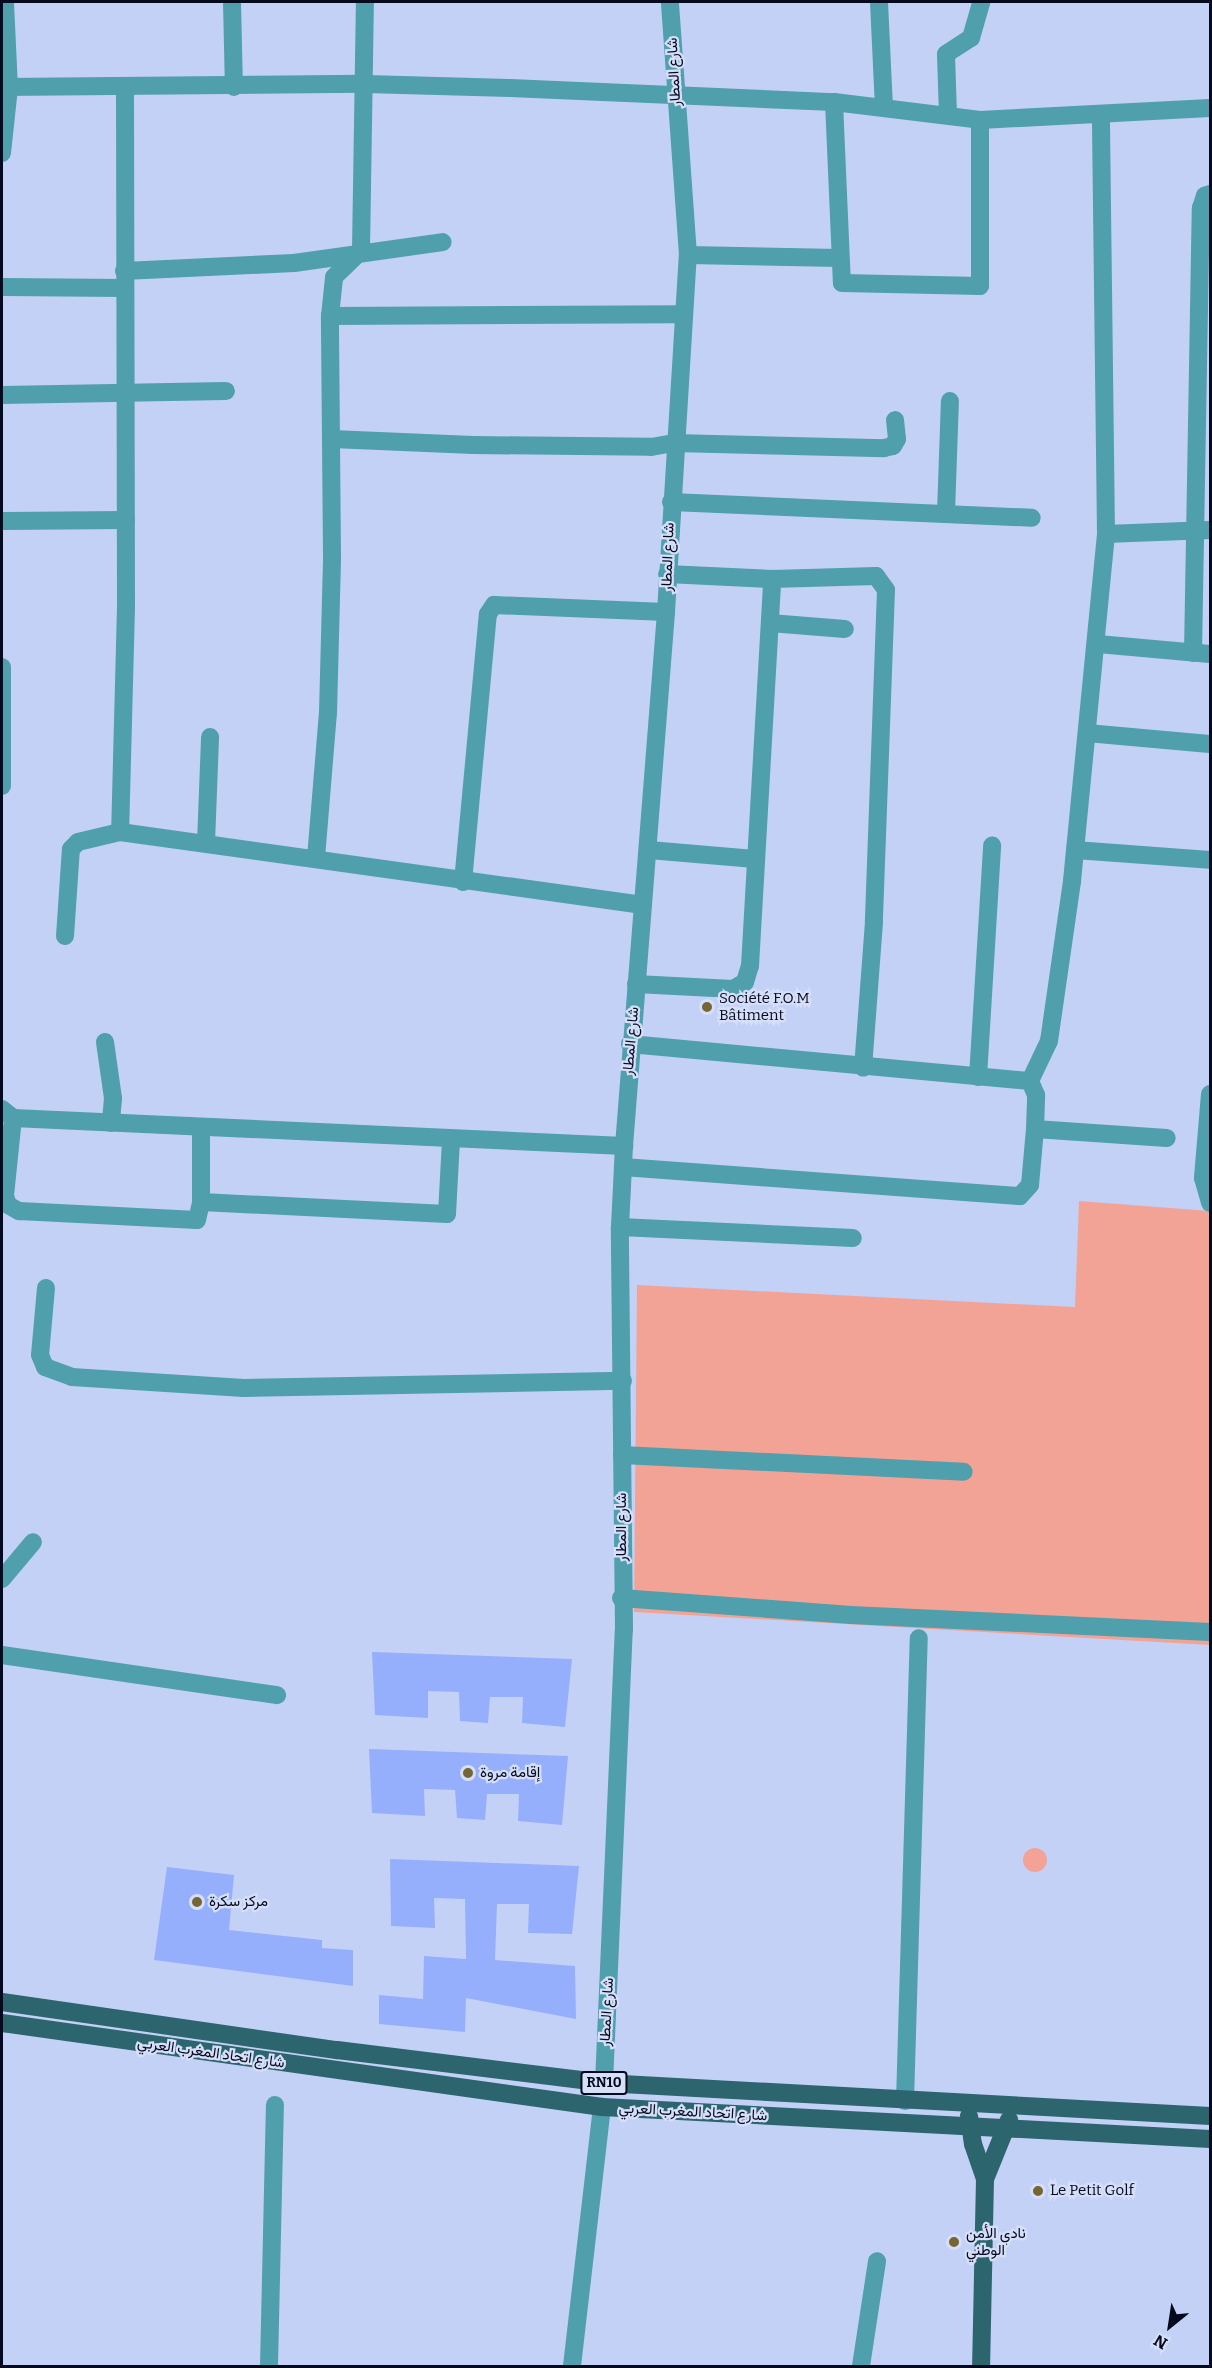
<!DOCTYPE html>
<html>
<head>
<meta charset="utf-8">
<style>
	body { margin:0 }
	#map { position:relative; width:1212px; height:2368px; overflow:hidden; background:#c4d1f7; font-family:Bitter,Vazirmatn,serif }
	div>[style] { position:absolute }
	.green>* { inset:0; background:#f3a396 }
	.round { border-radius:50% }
	.building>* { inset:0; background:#96affd }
	.minor>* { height:18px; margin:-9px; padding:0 9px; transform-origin:9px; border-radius:9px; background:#509fac }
	.major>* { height:18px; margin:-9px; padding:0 9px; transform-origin:9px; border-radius:9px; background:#2d656e }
	.dots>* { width:16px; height:16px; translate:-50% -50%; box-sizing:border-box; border:3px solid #d6dff8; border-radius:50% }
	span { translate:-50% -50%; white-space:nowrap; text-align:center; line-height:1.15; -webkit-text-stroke:4.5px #d6dff8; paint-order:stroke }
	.shield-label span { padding:2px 4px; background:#d6dff8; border:2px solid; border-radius:4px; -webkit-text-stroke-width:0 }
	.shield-label { font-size:14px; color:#050a1f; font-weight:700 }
	.street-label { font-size:15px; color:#050a1f }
	.poi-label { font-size:15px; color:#050a1f }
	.left { translate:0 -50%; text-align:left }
	.frame { position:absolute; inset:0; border:3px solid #050a1f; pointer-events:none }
	.north { position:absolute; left:1140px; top:2296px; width:60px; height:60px; -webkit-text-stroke:4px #d6dff8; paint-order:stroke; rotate:210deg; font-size:16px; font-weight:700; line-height:24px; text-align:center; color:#050a1f }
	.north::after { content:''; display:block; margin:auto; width:21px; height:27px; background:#050a1f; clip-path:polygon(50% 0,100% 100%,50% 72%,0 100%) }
</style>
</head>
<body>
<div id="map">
	<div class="green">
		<div style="clip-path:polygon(1079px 1201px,1210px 1211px,1210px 1645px,634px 1612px,637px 1285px,1075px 1307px)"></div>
		<div class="round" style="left:1023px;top:1848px;width:24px;height:24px"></div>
	</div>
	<div class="building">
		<div style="clip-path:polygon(372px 1652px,572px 1659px,565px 1727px,522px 1723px,523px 1697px,490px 1697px,488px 1723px,460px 1721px,459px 1692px,428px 1691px,428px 1718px,375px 1715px)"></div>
		<div style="clip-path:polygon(369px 1749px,568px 1756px,562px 1825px,518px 1821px,519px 1794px,487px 1794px,485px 1820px,457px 1818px,455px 1790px,424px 1789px,425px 1816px,372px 1813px)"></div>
		<div style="clip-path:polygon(390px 1859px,579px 1866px,572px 1934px,528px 1933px,529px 1904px,497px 1904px,495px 1960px,575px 1966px,576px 2019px,466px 1998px,465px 2032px,379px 2024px,379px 1995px,423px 1999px,424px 1956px,466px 1959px,465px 1899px,434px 1898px,435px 1928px,391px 1926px)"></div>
		<div style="clip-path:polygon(167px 1867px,234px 1875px,229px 1930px,322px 1940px,322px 1948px,353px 1950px,353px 1986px,154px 1960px)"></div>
	</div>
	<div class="minor">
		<div style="left:232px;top:2px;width:85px;rotate:88.7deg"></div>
		<div style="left:879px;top:2px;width:106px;rotate:87.3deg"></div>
		<div style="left:2px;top:87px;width:364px;rotate:-0.5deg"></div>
		<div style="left:366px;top:84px;width:144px;rotate:1.6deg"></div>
		<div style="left:510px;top:88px;width:324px;rotate:2.5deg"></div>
		<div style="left:834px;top:102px;width:147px;rotate:7deg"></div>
		<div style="left:980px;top:120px;width:230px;rotate:-3deg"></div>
		<div style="left:125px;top:88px;width:519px;rotate:89.89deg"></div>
		<div style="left:126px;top:607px;width:225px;rotate:91.5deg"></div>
		<div style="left:120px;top:832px;width:528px;rotate:7.95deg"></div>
		<div style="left:834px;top:102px;width:181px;rotate:87.5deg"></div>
		<div style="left:842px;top:283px;width:138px;rotate:1.2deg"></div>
		<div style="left:980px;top:286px;width:166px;rotate:-90deg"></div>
		<div style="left:948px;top:115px;width:61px;rotate:-91.9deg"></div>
		<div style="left:946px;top:54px;width:30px;rotate:-33deg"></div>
		<div style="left:971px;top:38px;width:37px;rotate:-74deg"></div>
		<div style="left:2px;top:153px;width:65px;rotate:-83.9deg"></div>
		<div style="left:9px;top:88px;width:86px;rotate:-92.7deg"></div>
		<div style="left:688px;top:255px;width:151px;rotate:1.1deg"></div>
		<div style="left:124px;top:271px;width:170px;rotate:-2.7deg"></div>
		<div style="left:294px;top:263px;width:150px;rotate:-8deg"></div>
		<div style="left:2px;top:287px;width:122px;rotate:0.5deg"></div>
		<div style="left:330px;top:316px;width:351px;rotate:-0.3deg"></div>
		<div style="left:2px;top:395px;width:224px;rotate:-1deg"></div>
		<div style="left:332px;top:439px;width:141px;rotate:2.4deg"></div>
		<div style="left:473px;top:445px;width:178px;rotate:0.6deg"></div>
		<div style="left:651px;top:447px;width:23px;rotate:-10deg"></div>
		<div style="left:674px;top:443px;width:210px;rotate:1.4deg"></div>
		<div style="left:884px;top:448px;width:9px;rotate:-13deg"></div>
		<div style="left:893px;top:446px;width:8px;rotate:-60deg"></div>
		<div style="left:897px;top:439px;width:19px;rotate:-96deg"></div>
		<div style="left:671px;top:502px;width:361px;rotate:2.5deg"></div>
		<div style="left:946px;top:513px;width:112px;rotate:-88deg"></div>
		<div style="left:2px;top:521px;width:124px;rotate:-0.5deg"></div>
		<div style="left:1106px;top:534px;width:104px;rotate:-2.2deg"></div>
		<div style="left:772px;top:579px;width:104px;rotate:-1.7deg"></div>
		<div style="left:876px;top:576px;width:17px;rotate:54deg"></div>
		<div style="left:886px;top:590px;width:332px;rotate:92.1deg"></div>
		<div style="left:874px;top:922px;width:146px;rotate:94.3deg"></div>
		<div style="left:770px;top:623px;width:75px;rotate:4.6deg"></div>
		<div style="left:1098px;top:644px;width:112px;rotate:5.1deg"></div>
		<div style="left:1193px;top:653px;width:445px;rotate:-89deg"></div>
		<div style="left:1201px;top:208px;width:13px;rotate:-72deg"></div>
		<div style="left:1205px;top:196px;width:5px;rotate:-22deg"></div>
		<div style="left:2px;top:667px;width:119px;rotate:90deg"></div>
		<div style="left:1087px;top:733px;width:123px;rotate:5.1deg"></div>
		<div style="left:206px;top:843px;width:106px;rotate:-87.8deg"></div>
		<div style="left:649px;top:850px;width:106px;rotate:4.9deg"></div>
		<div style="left:1075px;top:850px;width:135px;rotate:4.2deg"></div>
		<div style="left:316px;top:858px;width:145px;rotate:-85.3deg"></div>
		<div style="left:328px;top:713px;width:156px;rotate:-88.5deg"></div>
		<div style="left:332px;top:557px;width:241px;rotate:-90.5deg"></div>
		<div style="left:330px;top:316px;width:39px;rotate:-84deg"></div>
		<div style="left:334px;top:277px;width:37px;rotate:-44deg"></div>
		<div style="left:361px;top:251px;width:249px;rotate:-89.1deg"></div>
		<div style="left:463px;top:882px;width:269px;rotate:-84.7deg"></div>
		<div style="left:488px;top:614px;width:11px;rotate:-56deg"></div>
		<div style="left:494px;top:605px;width:172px;rotate:2.3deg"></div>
		<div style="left:65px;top:936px;width:87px;rotate:-86.1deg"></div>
		<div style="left:71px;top:849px;width:10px;rotate:-45deg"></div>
		<div style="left:78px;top:842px;width:43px;rotate:-13.4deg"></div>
		<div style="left:636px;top:984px;width:97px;rotate:3deg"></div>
		<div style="left:733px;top:989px;width:14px;rotate:-30deg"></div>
		<div style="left:745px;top:982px;width:17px;rotate:-73deg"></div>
		<div style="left:750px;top:966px;width:388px;rotate:-86.7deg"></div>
		<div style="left:772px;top:579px;width:105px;rotate:-177.3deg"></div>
		<div style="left:105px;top:1042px;width:57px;rotate:81.9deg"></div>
		<div style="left:113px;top:1098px;width:25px;rotate:95deg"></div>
		<div style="left:630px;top:1044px;width:402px;rotate:5.3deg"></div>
		<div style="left:978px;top:1077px;width:232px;rotate:-86.5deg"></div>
		<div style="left:1030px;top:1081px;width:44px;rotate:-64.6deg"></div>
		<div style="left:1049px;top:1041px;width:162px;rotate:-81.8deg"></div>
		<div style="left:1072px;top:881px;width:349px;rotate:-84.4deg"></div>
		<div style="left:1106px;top:534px;width:420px;rotate:-90.7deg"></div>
		<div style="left:1210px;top:1094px;width:84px;rotate:94.8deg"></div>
		<div style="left:1203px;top:1178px;width:26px;rotate:74deg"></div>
		<div style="left:2px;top:1109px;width:14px;rotate:39deg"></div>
		<div style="left:13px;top:1118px;width:612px;rotate:2.62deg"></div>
		<div style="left:13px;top:1118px;width:78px;rotate:95.9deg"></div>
		<div style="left:5px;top:1196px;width:9px;rotate:72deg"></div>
		<div style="left:8px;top:1205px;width:13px;rotate:29deg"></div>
		<div style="left:19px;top:1211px;width:178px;rotate:2.9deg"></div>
		<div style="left:197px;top:1220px;width:18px;rotate:-77deg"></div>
		<div style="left:201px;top:1202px;width:74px;rotate:-90deg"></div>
		<div style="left:1035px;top:1129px;width:132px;rotate:3.9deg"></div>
		<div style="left:623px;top:1167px;width:398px;rotate:4.2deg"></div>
		<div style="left:1020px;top:1196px;width:15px;rotate:-48deg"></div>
		<div style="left:1030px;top:1185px;width:56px;rotate:-84.9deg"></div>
		<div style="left:1035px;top:1129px;width:34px;rotate:-88deg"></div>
		<div style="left:1036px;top:1095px;width:15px;rotate:-113deg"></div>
		<div style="left:201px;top:1202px;width:246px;rotate:2.8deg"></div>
		<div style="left:447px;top:1214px;width:74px;rotate:-86.9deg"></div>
		<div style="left:620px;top:1227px;width:233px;rotate:2.7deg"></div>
		<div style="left:46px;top:1288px;width:67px;rotate:95.1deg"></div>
		<div style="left:40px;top:1355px;width:13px;rotate:67deg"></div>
		<div style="left:45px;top:1367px;width:29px;rotate:20deg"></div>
		<div style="left:72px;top:1377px;width:172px;rotate:3.7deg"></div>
		<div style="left:244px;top:1388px;width:379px;rotate:-1.1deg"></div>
		<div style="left:622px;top:1455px;width:342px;rotate:2.8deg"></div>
		<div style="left:2px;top:1579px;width:48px;rotate:-50deg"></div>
		<div style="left:621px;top:1598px;width:231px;rotate:4.2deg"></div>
		<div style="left:851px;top:1615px;width:359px;rotate:2.7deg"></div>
		<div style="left:2px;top:1655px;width:278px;rotate:8.3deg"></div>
		<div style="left:604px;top:2083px;width:453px;rotate:-87.5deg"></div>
		<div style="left:624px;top:1630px;width:403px;rotate:-90.6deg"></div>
		<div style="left:620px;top:1227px;width:81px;rotate:-87.2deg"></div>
		<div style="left:624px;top:1146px;width:536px;rotate:-85.5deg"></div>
		<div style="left:666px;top:612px;width:358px;rotate:-86.5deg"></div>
		<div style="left:688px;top:255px;width:254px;rotate:-94.1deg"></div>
		<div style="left:905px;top:2101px;width:463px;rotate:-88.3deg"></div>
		<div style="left:269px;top:2366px;width:261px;rotate:-88.7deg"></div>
		<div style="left:572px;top:2366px;width:261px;rotate:-83.4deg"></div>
		<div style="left:861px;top:2366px;width:106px;rotate:-81.3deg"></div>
	</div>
	<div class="major">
		<div style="left:2px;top:2002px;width:338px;rotate:8.2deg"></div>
		<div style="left:337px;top:2050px;width:269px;rotate:7deg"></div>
		<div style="left:604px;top:2083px;width:607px;rotate:3.12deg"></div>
		<div style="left:2px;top:2023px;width:606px;rotate:7.97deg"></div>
		<div style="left:602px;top:2107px;width:609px;rotate:3.01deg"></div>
		<div style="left:969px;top:2116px;width:28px;rotate:82deg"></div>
		<div style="left:973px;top:2144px;width:37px;rotate:71deg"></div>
		<div style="left:985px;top:2179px;width:187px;rotate:91.2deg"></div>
		<div style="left:985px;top:2179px;width:64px;rotate:-67.9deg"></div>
	</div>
	<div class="dots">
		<div style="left:707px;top:1007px;background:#776533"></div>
		<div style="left:468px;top:1773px;background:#776533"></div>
		<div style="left:197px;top:1902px;background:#776533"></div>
		<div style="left:1038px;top:2191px;background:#776533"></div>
		<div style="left:954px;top:2242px;background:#776533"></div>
	</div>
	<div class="shield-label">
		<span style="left:604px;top:2083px">RN10</span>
	</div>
	<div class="street-label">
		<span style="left:674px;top:72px;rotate:-93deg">شارع المطار</span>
		<span style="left:668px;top:557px;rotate:-88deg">شارع المطار</span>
		<span style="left:631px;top:1041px;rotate:-85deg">شارع المطار</span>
		<span style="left:622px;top:1527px;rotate:-90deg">شارع المطار</span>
		<span style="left:607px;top:2012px;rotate:-87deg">شارع المطار</span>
		<span style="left:211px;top:2053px;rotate:8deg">شارع اتحاد المغرب العربي</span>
		<span style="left:693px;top:2112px;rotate:3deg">شارع اتحاد المغرب العربي</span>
	</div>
	<div class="poi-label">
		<span class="left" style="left:719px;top:1007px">Société F.O.M<br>Bâtiment</span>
		<span class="left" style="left:480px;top:1773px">إقامة مروة</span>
		<span class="left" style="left:209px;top:1902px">مركز سكرة</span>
		<span class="left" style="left:1050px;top:2191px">Le Petit Golf</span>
		<span class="left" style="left:966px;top:2242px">نادي الأمن<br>الوطني</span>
	</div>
	<div class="frame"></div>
	<div class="north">N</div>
</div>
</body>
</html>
